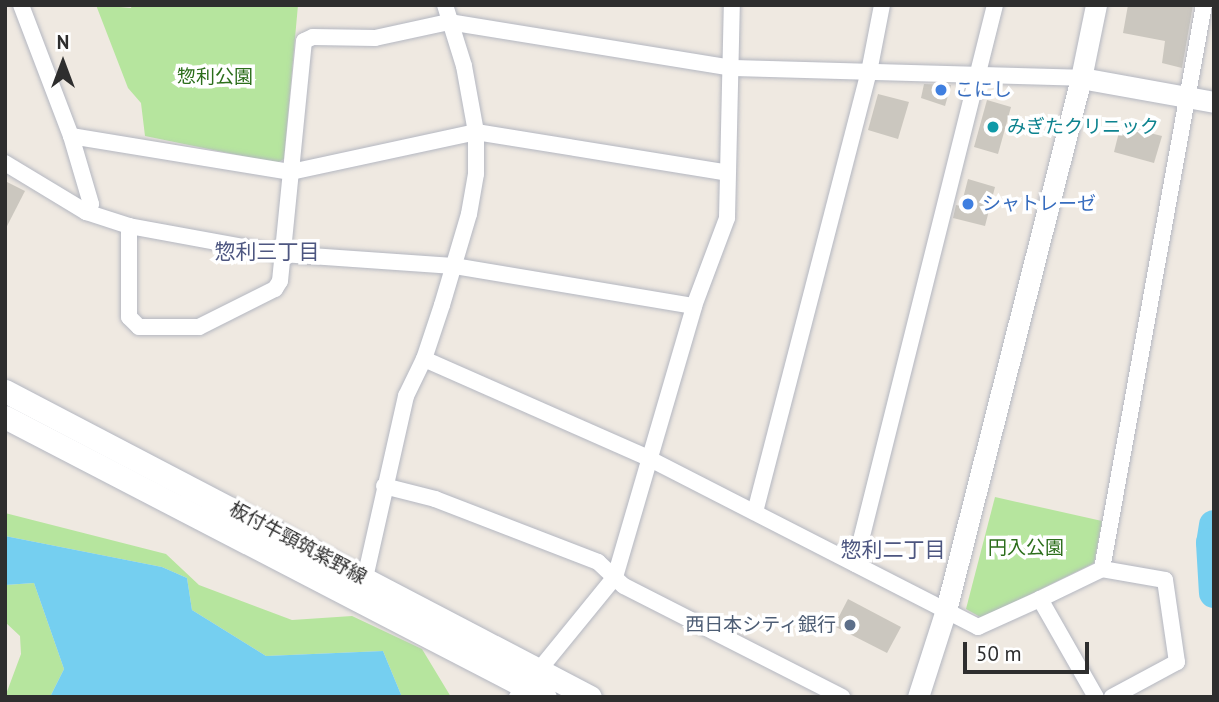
<!DOCTYPE html>
<html>
<head>
<meta charset="utf-8">
<style>
	body { margin:0 }
	#map { position:relative; width:1219px; height:702px; overflow:hidden; background:#efe9e1; font-family:"PT Sans","Noto Sans JP",sans-serif }
	div>[style] { position:absolute }
	.green>* { inset:0; background:#b6e59e }
	.water>* { inset:0; background:#75cff0 }
	.river>* { height:30px; margin:-15px; padding:0 15px; transform-origin:15px; border-radius:15px; background:#75cff0 }
	.building>* { inset:0; background:#cbc7bf }
	.roads { filter:drop-shadow(0 0 2px #b4b7c1) drop-shadow(0 0 2px #b4b7c1) }
	.minor>* { height:16px; margin:-8px; padding:0 8px; transform-origin:8px; border-radius:8px; background:#fff }
	.tertiary>* { height:21px; margin:-10.5px; padding:0 10.5px; transform-origin:10.5px; border-radius:10.5px; background:#fff }
	.secondary>* { height:23px; margin:-11.5px; padding:0 11.5px; transform-origin:11.5px; border-radius:11.5px; background:#fff }
	.dots>* { width:19px; height:19px; translate:-50% -50%; box-sizing:border-box; border:4px solid #fff; border-radius:50% }
	span { translate:-50% -50%; white-space:nowrap; text-align:center; line-height:1.15; -webkit-text-stroke:7px #fff; paint-order:stroke }
	.park-label { font-size:19px; color:#2c6e1b }
	.shop-label { font-size:19px; color:#366cbe }
	.left { translate:0 -50%; text-align:left }
	.culture-label { font-size:19px; color:#0d838f }
	.street-label { font-size:19px; color:#2e2e2e }
	.service-label { font-size:19px; color:#4e5e75 }
	.right { translate:-100% -50%; text-align:right }
	.neighbourhood-label { font-size:21px; color:#4d5680 }
	.frame { position:absolute; inset:0; border:7px solid #2e2e2e; pointer-events:none }
	.north { position:absolute; left:28px; top:28px; width:70px; height:70px; -webkit-text-stroke:5px #fff; paint-order:stroke; rotate:0deg; font-size:19px; font-weight:700; line-height:28px; text-align:center; color:#2e2e2e }
	.north::after { content:''; display:block; margin:auto; width:24px; height:32px; background:#2e2e2e; clip-path:polygon(50% 0,100% 100%,50% 72%,0 100%) }
	.scale { position:absolute; left:963px; top:642px; width:126px; height:32px; box-sizing:border-box; border:4px solid #2e2e2e; border-top:0; padding-left:9px; font-size:21px; line-height:24px; white-space:nowrap; color:#2e2e2e; -webkit-text-stroke:5px #fff; paint-order:stroke }
</style>
</head>
<body>
<div id="map">
	<div class="green">
		<div style="clip-path:polygon(96px 5px,131px 8px,132px 5px,298px 5px,284px 159px,277px 163px,145px 136px,141px 103px,128px 88px)"></div>
		<div style="clip-path:polygon(995px 497px,1102px 521px,1094px 563px,982px 618px,966px 609px)"></div>
		<div style="clip-path:polygon(5px 513px,166px 554px,199px 585px,292px 620px,352px 616px,422px 649px,451px 697px,402px 697px,383px 651px,266px 656px,192px 610px,187px 578px,162px 567px,5px 536px)"></div>
		<div style="clip-path:polygon(34px 583px,64px 669px,50px 697px,5px 697px,21px 654px,20px 636px,5px 622px,5px 585px)"></div>
	</div>
	<div class="water">
		<div style="clip-path:polygon(5px 536px,162px 567px,187px 578px,192px 610px,266px 656px,383px 651px,402px 697px,50px 697px,64px 669px,34px 583px,5px 585px)"></div>
	</div>
	<div class="river">
		<div style="left:1214px;top:525px;width:18px;rotate:99deg"></div>
		<div style="left:1211px;top:543px;width:50px;rotate:86.6deg"></div>
	</div>
	<div class="building">
		<div style="clip-path:polygon(1128px 5px,1193px 5px,1182px 68px,1162px 63px,1165px 41px,1123px 33px)"></div>
		<div style="clip-path:polygon(924px 84px,951px 85px,945px 106px,921px 98px)"></div>
		<div style="clip-path:polygon(878px 94px,909px 102px,898px 139px,868px 130px)"></div>
		<div style="clip-path:polygon(987px 100px,1011px 107px,998px 154px,974px 147px)"></div>
		<div style="clip-path:polygon(1130px 128px,1162px 136px,1154px 163px,1114px 152px,1119px 132px)"></div>
		<div style="clip-path:polygon(968px 179px,995px 187px,985px 226px,953px 218px,956px 205px,961px 206px)"></div>
		<div style="clip-path:polygon(5px 181px,25px 191px,5px 230px)"></div>
		<div style="clip-path:polygon(848px 599px,901px 627px,887px 653px,834px 626px)"></div>
	</div>
	<div class="roads">
		<div class="minor">
			<div style="left:21px;top:5px;width:140px;rotate:69.1deg"></div>
			<div style="left:71px;top:136px;width:71px;rotate:73.6deg"></div>
			<div style="left:91px;top:204px;width:9px;rotate:122deg"></div>
			<div style="left:71px;top:136px;width:223px;rotate:9.3deg"></div>
			<div style="left:291px;top:172px;width:189px;rotate:-12.2deg"></div>
			<div style="left:476px;top:132px;width:255px;rotate:9.2deg"></div>
			<div style="left:5px;top:163px;width:95px;rotate:31.2deg"></div>
			<div style="left:86px;top:212px;width:45px;rotate:18deg"></div>
			<div style="left:129px;top:226px;width:156px;rotate:10.4deg"></div>
			<div style="left:282px;top:254px;width:172px;rotate:4deg"></div>
			<div style="left:454px;top:266px;width:243px;rotate:9.5deg"></div>
			<div style="left:694px;top:306px;width:94px;rotate:-69.4deg"></div>
			<div style="left:727px;top:218px;width:213px;rotate:-88.7deg"></div>
			<div style="left:129px;top:226px;width:91px;rotate:90deg"></div>
			<div style="left:129px;top:317px;width:14px;rotate:45deg"></div>
			<div style="left:139px;top:327px;width:60px"></div>
			<div style="left:199px;top:327px;width:85px;rotate:-26.6deg"></div>
			<div style="left:275px;top:289px;width:9px;rotate:-58deg"></div>
			<div style="left:280px;top:281px;width:241px;rotate:-84.3deg"></div>
			<div style="left:304px;top:41px;width:10px;rotate:-24deg"></div>
			<div style="left:313px;top:37px;width:62px;rotate:0.9deg"></div>
			<div style="left:375px;top:38px;width:76px;rotate:-12.2deg"></div>
			<div style="left:449px;top:22px;width:288px;rotate:9.2deg"></div>
			<div style="left:733px;top:68px;width:348px;rotate:1.6deg"></div>
			<div style="left:424px;top:359px;width:245px;rotate:23.8deg"></div>
			<div style="left:648px;top:458px;width:371px;rotate:27.1deg"></div>
			<div style="left:978px;top:627px;width:68px;rotate:-24.3deg"></div>
			<div style="left:1040px;top:599px;width:113px;rotate:60.3deg"></div>
			<div style="left:384px;top:486px;width:53px;rotate:14.3deg"></div>
			<div style="left:435px;top:499px;width:175px;rotate:21.1deg"></div>
			<div style="left:598px;top:562px;width:35px;rotate:43deg"></div>
			<div style="left:624px;top:586px;width:245px;rotate:27deg"></div>
			<div style="left:755px;top:512px;width:455px;rotate:-75.5deg"></div>
			<div style="left:869px;top:72px;width:68px;rotate:-79deg"></div>
			<div style="left:855px;top:564px;width:576px;rotate:-75.94deg"></div>
			<div style="left:1102px;top:569px;width:573px;rotate:-79.75deg"></div>
			<div style="left:365px;top:578px;width:187px;rotate:-77.3deg"></div>
			<div style="left:406px;top:396px;width:41px;rotate:-64.1deg"></div>
			<div style="left:424px;top:359px;width:57px;rotate:-71.6deg"></div>
			<div style="left:442px;top:305px;width:95px;rotate:-73.5deg"></div>
			<div style="left:469px;top:214px;width:41px;rotate:-80.1deg"></div>
			<div style="left:476px;top:174px;width:42px;rotate:-90deg"></div>
			<div style="left:476px;top:132px;width:67px;rotate:-100.3deg"></div>
			<div style="left:464px;top:66px;width:64px;rotate:-107.3deg"></div>
			<div style="left:1040px;top:599px;width:69px;rotate:-25.8deg"></div>
			<div style="left:1102px;top:569px;width:64px;rotate:9.9deg"></div>
			<div style="left:1165px;top:580px;width:83px;rotate:81.7deg"></div>
			<div style="left:1177px;top:662px;width:74px;rotate:151.7deg"></div>
			<div style="left:517px;top:697px;width:155px;rotate:-50.8deg"></div>
			<div style="left:615px;top:577px;width:282px;rotate:-73.7deg"></div>
		</div>
		<div class="tertiary">
			<div style="left:1081px;top:78px;width:135px;rotate:10.2deg"></div>
			<div style="left:918px;top:697px;width:91px;rotate:-72.2deg"></div>
			<div style="left:946px;top:610px;width:549px;rotate:-75.76deg"></div>
			<div style="left:1081px;top:78px;width:75px;rotate:-78.4deg"></div>
		</div>
		<div class="secondary">
			<div style="left:5px;top:391px;width:660px;rotate:27.61deg"></div>
			<div style="left:5px;top:417px;width:608px;rotate:27.41deg"></div>
		</div>
	</div>
	<div class="dots">
		<div style="left:941px;top:90px;background:#3f7fe0"></div>
		<div style="left:993px;top:127px;background:#0f9aa8"></div>
		<div style="left:968px;top:204px;background:#3f7fe0"></div>
		<div style="left:850px;top:625px;background:#5c6f8a"></div>
	</div>
	<div class="park-label">
		<span style="left:215px;top:77px">惣利公園</span>
		<span style="left:1026px;top:548px">円入公園</span>
	</div>
	<div class="shop-label">
		<span class="left" style="left:955px;top:90px">こにし</span>
		<span class="left" style="left:982px;top:204px">シャトレーゼ</span>
	</div>
	<div class="culture-label">
		<span class="left" style="left:1007px;top:127px">みぎたクリニック</span>
	</div>
	<div class="street-label">
		<span style="left:298px;top:543px;rotate:28deg">板付牛頸筑紫野線</span>
	</div>
	<div class="service-label">
		<span class="right" style="left:836px;top:625px">西日本シティ銀行</span>
	</div>
	<div class="neighbourhood-label">
		<span style="left:267px;top:252px">惣利三丁目</span>
		<span style="left:893px;top:550px">惣利二丁目</span>
	</div>
	<div class="frame"></div>
	<div class="north">N</div>
	<div class="scale">50 m</div>
</div>
</body>
</html>
